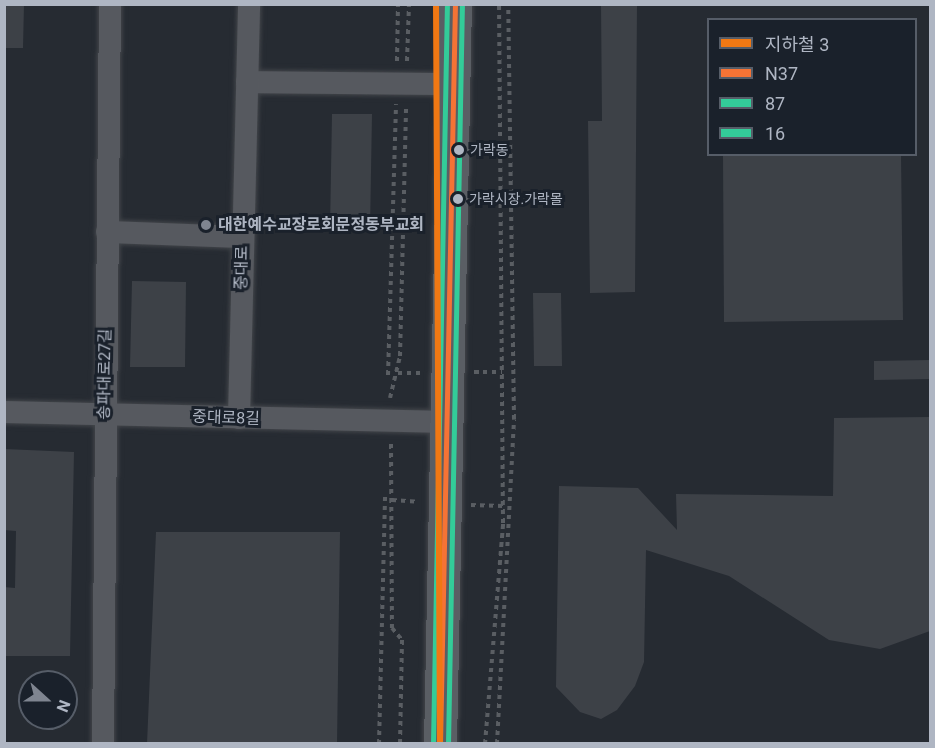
<!DOCTYPE html>
<html>
<head>
<meta charset="utf-8">
<style>
	body { margin:0 }
	#map { position:relative; width:935px; height:748px; overflow:hidden; background:#262b32; font-family:Roboto,"Noto Sans KR",sans-serif }
	div>[style] { position:absolute }
	.building>* { inset:0; background:#3d4147 }
	.path>* { height:4px; margin-top:-2px; transform-origin:0; background:repeating-linear-gradient(90deg,#5a5e63 0 4.5px,transparent 0 9px) }
	.roads { filter:drop-shadow(0 0 2px #42454a) drop-shadow(0 0 2px #42454a) }
	.street>* { height:22px; margin:-11px; padding:0 11px; transform-origin:11px; border-radius:11px; background:#56595f }
	.secondary>* { height:33px; margin:-16.5px; padding:0 16.5px; transform-origin:16.5px; border-radius:16.5px; background:#5a5e64 }
	.bus-1>* { height:4.5px; margin:-2.25px; padding:0 2.25px; transform-origin:2.25px; border-radius:2.25px; background:#f57335 }
	.bus-2>* { height:4.5px; margin:-2.25px; padding:0 2.25px; transform-origin:2.25px; border-radius:2.25px; background:#3c9 }
	.bus-3>* { height:4.5px; margin:-2.25px; padding:0 2.25px; transform-origin:2.25px; border-radius:2.25px; background:#3c9 }
	.metro-1>* { height:6px; margin:-3px; padding:0 3px; transform-origin:3px; border-radius:3px; background:#f07813 }
	.dots>* { width:16px; height:16px; translate:-50% -50%; box-sizing:border-box; border:3px solid #1a212b; border-radius:50% }
	span { translate:-50% -50%; white-space:nowrap; text-align:center; line-height:1.15; -webkit-text-stroke:6px #1a212b; paint-order:stroke }
	.bus-label { font-size:14px; color:#afb6c3 }
	.left { translate:0 -50%; text-align:left }
	.poi-label { font-size:16px; color:#afb6c3; font-weight:700 }
	.street-label { font-size:16px; color:#afb6c3 }
	.frame { position:absolute; inset:0; border:6px solid #afb6c3; pointer-events:none }
	.legend { position:absolute; left:707px; top:18px; width:210px; height:138px; box-sizing:border-box; background:#1a212b; border:2px solid #565d68; margin:0; padding:8px 10px; list-style:none; font-size:18px; color:#afb6c3 }
	.legend li { display:flex; align-items:center; gap:12px; height:30px }
	.legend b { width:30px; border:2px solid #565d68 }
	.north { position:absolute; left:18px; top:670px; width:60px; height:60px; box-sizing:border-box; background:#1a212b; border:2px solid #565d68; border-radius:50%; rotate:111deg; font-size:16px; font-weight:700; line-height:24px; text-align:center; color:#afb6c3 }
	.north::after { content:''; display:block; margin:auto; width:21px; height:27px; background:#7f8590; clip-path:polygon(50% 0,100% 100%,50% 72%,0 100%) }
</style>
</head>
<body>
<div id="map">
	<div class="building">
		<div style="clip-path:polygon(4px 4px,24px 4px,23px 48px,4px 48px)"></div>
		<div style="clip-path:polygon(601px 4px,637px 4px,635px 292px,590px 293px,588px 121px,602px 121px)"></div>
		<div style="clip-path:polygon(332px 114px,372px 114px,370px 229px,330px 229px)"></div>
		<div style="clip-path:polygon(723px 154px,901px 154px,903px 320px,724px 322px)"></div>
		<div style="clip-path:polygon(132px 281px,186px 282px,185px 367px,130px 367px)"></div>
		<div style="clip-path:polygon(533px 293px,561px 293px,562px 366px,534px 366px)"></div>
		<div style="clip-path:polygon(930px 360px,930px 379px,874px 380px,874px 361px)"></div>
		<div style="clip-path:polygon(930px 417px,930px 631px,880px 649px,829px 640px,729px 576px,646px 550px,644px 662px,635px 686px,617px 710px,601px 719px,580px 712px,556px 687px,559px 486px,638px 488px,677px 530px,676px 494px,833px 496px,834px 418px)"></div>
		<div style="clip-path:polygon(4px 449px,74px 452px,70px 656px,6px 656px,4px 587px,15px 588px,16px 531px,4px 530px)"></div>
		<div style="clip-path:polygon(156px 532px,340px 532px,337px 744px,147px 744px)"></div>
	</div>
	<div class="path">
		<div style="left:397px;top:61px;width:57px;rotate:-89deg"></div>
		<div style="left:407px;top:61px;width:57px;rotate:-88deg"></div>
		<div style="left:474px;top:372px;width:28px"></div>
		<div style="left:398px;top:373px;width:23px"></div>
		<div style="left:388px;top:375px;width:271px;rotate:-88.3deg"></div>
		<div style="left:390px;top:398px;width:43px;rotate:-76.6deg"></div>
		<div style="left:400px;top:356px;width:252px;rotate:-88.6deg"></div>
		<div style="left:391px;top:444px;width:184px;rotate:89.7deg"></div>
		<div style="left:392px;top:628px;width:16px;rotate:50deg"></div>
		<div style="left:402px;top:640px;width:104px;rotate:91.1deg"></div>
		<div style="left:392px;top:500px;width:26px;rotate:4deg"></div>
		<div style="left:471px;top:505px;width:32px;rotate:2deg"></div>
		<div style="left:379px;top:744px;width:249px;rotate:-88.6deg"></div>
		<div style="left:485px;top:744px;width:222px;rotate:-85.3deg"></div>
		<div style="left:503px;top:523px;width:519px;rotate:-90.44deg"></div>
		<div style="left:497px;top:744px;width:325px;rotate:-87deg"></div>
		<div style="left:514px;top:419px;width:415px;rotate:-90.8deg"></div>
	</div>
	<div class="roads">
		<div class="street">
			<div style="left:247px;top:82px;width:207px;rotate:0.6deg"></div>
			<div style="left:107px;top:232px;width:136px;rotate:2.1deg"></div>
			<div style="left:4px;top:412px;width:444px;rotate:1.3deg"></div>
			<div style="left:239px;top:418px;width:414px;rotate:-88.6deg"></div>
			<div style="left:103px;top:744px;width:740px;rotate:-89.46deg"></div>
		</div>
		<div class="secondary">
			<div style="left:440px;top:744px;width:740px;rotate:-88.84deg"></div>
		</div>
	</div>
	<div class="bus-1">
		<div style="left:440px;top:744px;width:740px;rotate:-88.84deg"></div>
	</div>
	<div class="bus-2">
		<div style="left:448px;top:744px;width:740px;rotate:-88.92deg"></div>
	</div>
	<div class="bus-3">
		<div style="left:433px;top:744px;width:740px;rotate:-88.92deg"></div>
	</div>
	<div class="metro-1">
		<div style="left:436px;top:4px;width:740px;rotate:89.69deg"></div>
	</div>
	<div class="dots">
		<div style="left:459px;top:150px;background:#afb6c3"></div>
		<div style="left:458px;top:199px;background:#afb6c3"></div>
		<div style="left:206px;top:225px;background:#7f8590"></div>
	</div>
	<div class="bus-label">
		<span class="left" style="left:470px;top:150px">가락동</span>
		<span class="left" style="left:469px;top:199px">가락시장.가락몰</span>
	</div>
	<div class="poi-label">
		<span class="left" style="left:218px;top:225px">대한예수교장로회문정동부교회</span>
	</div>
	<div class="street-label">
		<span style="left:242px;top:268px;rotate:-89deg">중대로</span>
		<span style="left:105px;top:374px;rotate:-89deg">송파대로27길</span>
		<span style="left:226px;top:418px;rotate:2deg">중대로8길</span>
	</div>
	<div class="frame"></div>
	<ul class="legend">
	<li><b style="height:8px;background:#f07813"></b>지하철 3</li>
	<li><b style="height:8px;background:#f57335"></b>N37</li>
	<li><b style="height:8px;background:#3c9"></b>87</li>
	<li><b style="height:8px;background:#3c9"></b>16</li>
	</ul>
	<div class="north">N</div>
</div>
</body>
</html>
